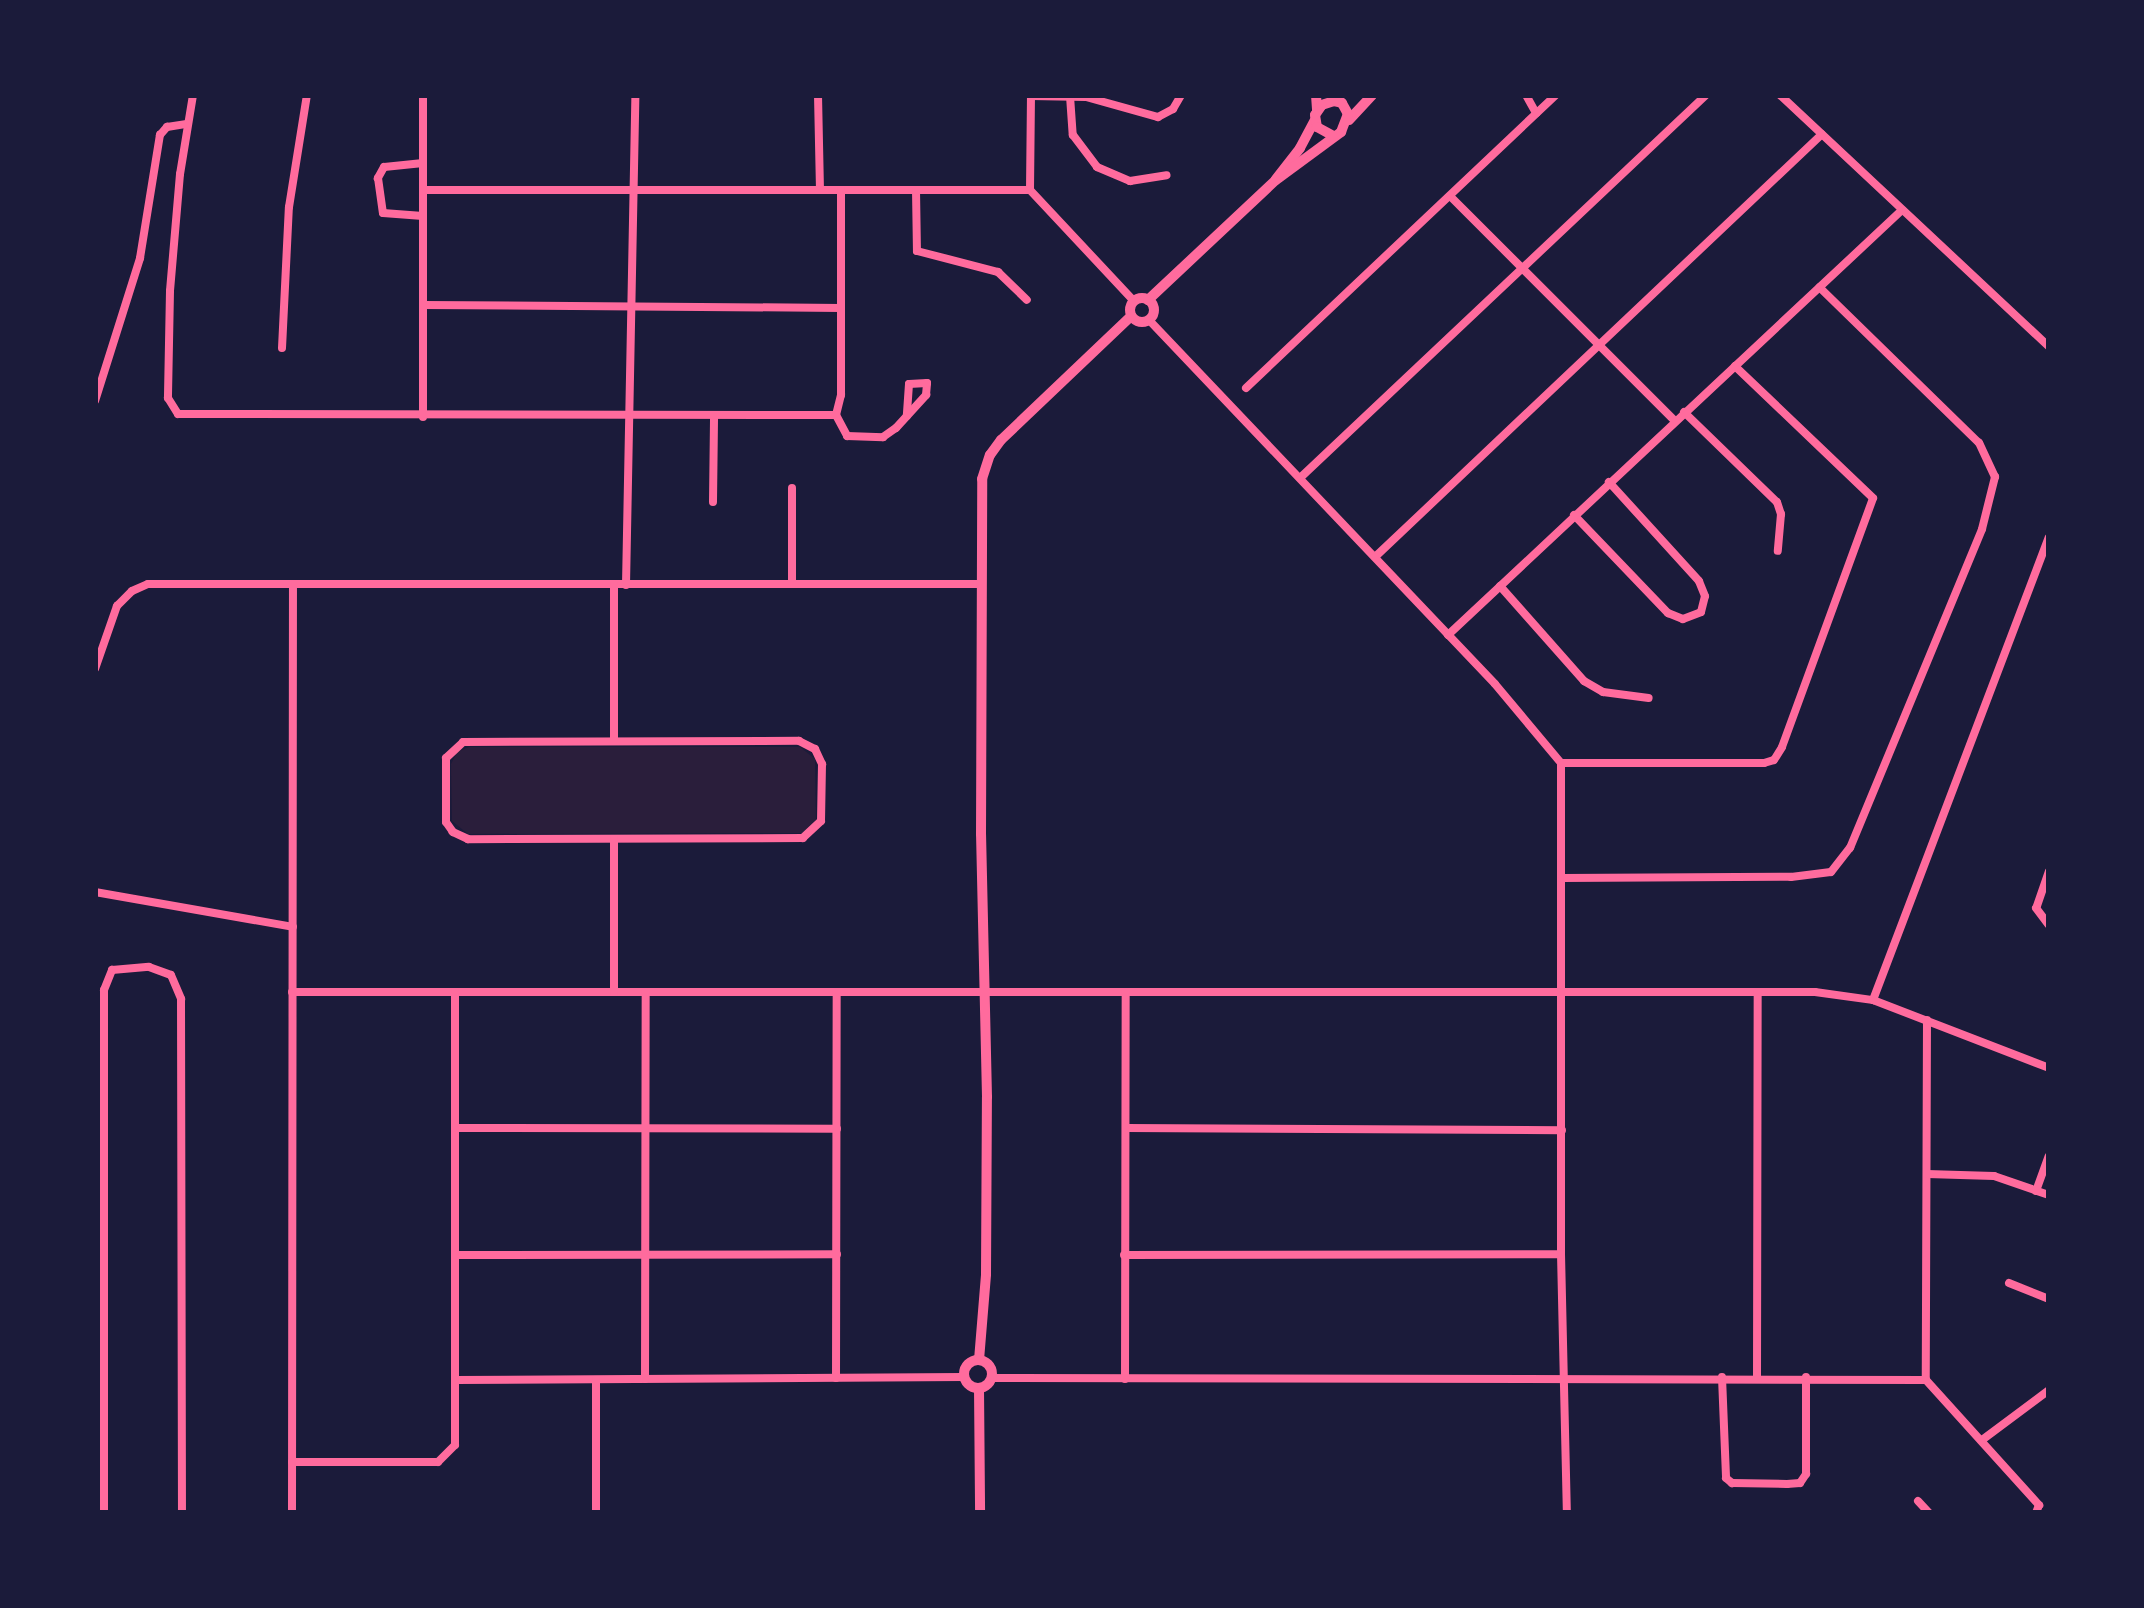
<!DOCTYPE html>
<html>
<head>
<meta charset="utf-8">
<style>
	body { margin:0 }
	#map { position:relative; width:2144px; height:1608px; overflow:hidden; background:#1b1b3a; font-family:Commissioner,sans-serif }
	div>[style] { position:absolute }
	.green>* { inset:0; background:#2a1e3b }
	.minor>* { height:8px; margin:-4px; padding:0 4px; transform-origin:4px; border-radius:4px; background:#ff6b9d }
	.tertiary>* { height:10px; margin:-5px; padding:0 5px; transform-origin:5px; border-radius:5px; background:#ff6b9d }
	.tertiary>.ring { margin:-5px; padding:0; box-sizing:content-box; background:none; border:10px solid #ff6b9d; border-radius:50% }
	.rail>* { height:4px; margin:-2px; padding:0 2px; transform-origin:2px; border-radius:2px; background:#a44b75 }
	span { translate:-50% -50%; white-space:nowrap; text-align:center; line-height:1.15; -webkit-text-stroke:8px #1b1b3a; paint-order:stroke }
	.frame { position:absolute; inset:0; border:98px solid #1b1b3a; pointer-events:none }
</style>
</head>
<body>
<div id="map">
	<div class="green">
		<div style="clip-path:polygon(469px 747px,800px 747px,815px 759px,816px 820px,802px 833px,468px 834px,452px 821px,451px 764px,457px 752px)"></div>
	</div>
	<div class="minor">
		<div style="left:193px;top:95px;width:80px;rotate:99.3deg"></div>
		<div style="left:180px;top:174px;width:117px;rotate:94.9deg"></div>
		<div style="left:170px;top:291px;width:107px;rotate:91.1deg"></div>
		<div style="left:168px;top:398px;width:19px;rotate:58deg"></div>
		<div style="left:178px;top:414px;width:658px;rotate:0.09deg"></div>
		<div style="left:818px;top:95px;width:95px;rotate:88.8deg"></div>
		<div style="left:1526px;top:95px;width:21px;rotate:61deg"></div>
		<div style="left:1780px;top:95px;width:369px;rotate:43.1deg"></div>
		<div style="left:1031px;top:96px;width:55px;rotate:1deg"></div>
		<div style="left:1086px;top:97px;width:75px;rotate:15.5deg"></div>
		<div style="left:1158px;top:117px;width:17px;rotate:-28deg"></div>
		<div style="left:1173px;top:109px;width:16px;rotate:-60deg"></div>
		<div style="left:1070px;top:96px;width:39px;rotate:86deg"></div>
		<div style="left:1073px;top:135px;width:40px;rotate:53deg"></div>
		<div style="left:1097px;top:167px;width:36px;rotate:23deg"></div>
		<div style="left:1130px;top:181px;width:37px;rotate:-9deg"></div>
		<div style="left:423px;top:163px;width:39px;rotate:174deg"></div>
		<div style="left:384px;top:167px;width:13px;rotate:119deg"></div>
		<div style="left:378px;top:178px;width:35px;rotate:82deg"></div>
		<div style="left:383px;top:213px;width:40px;rotate:4.3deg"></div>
		<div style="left:423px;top:190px;width:607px"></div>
		<div style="left:1030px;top:190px;width:152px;rotate:46.9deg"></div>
		<div style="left:916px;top:190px;width:61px;rotate:89.1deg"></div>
		<div style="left:917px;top:251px;width:84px;rotate:14.5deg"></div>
		<div style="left:998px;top:272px;width:40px;rotate:44deg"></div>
		<div style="left:1030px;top:190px;width:95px;rotate:-89.4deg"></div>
		<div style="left:1450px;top:196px;width:318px;rotate:45deg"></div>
		<div style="left:423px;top:305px;width:418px;rotate:0.4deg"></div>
		<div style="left:1149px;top:320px;width:502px;rotate:46.45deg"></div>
		<div style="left:1495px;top:684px;width:103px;rotate:50.1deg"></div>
		<div style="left:1561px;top:763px;width:491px;rotate:90deg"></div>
		<div style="left:1561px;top:1254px;width:259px;rotate:88.7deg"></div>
		<div style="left:282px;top:348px;width:141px;rotate:-87.2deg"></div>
		<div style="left:289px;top:207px;width:113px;rotate:-80.9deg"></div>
		<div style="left:1246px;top:388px;width:427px;rotate:-43.4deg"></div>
		<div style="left:95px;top:401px;width:150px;rotate:-72.5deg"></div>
		<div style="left:140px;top:258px;width:125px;rotate:-80.8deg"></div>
		<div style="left:160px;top:135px;width:11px;rotate:-49deg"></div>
		<div style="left:167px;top:127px;width:20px;rotate:-9deg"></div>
		<div style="left:1684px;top:412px;width:129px;rotate:44.1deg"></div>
		<div style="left:1777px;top:502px;width:13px;rotate:72deg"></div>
		<div style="left:1781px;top:514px;width:37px;rotate:95deg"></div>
		<div style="left:836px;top:415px;width:21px;rotate:-76deg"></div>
		<div style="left:841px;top:395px;width:205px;rotate:-90deg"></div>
		<div style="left:836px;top:415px;width:24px;rotate:62deg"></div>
		<div style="left:847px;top:436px;width:36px;rotate:2deg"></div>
		<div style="left:883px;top:437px;width:16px;rotate:-35deg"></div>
		<div style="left:896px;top:428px;width:45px;rotate:-47.7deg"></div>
		<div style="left:926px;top:395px;width:12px;rotate:-85deg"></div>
		<div style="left:927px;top:383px;width:18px;rotate:177deg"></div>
		<div style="left:909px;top:384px;width:32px;rotate:94deg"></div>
		<div style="left:423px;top:417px;width:322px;rotate:-90deg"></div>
		<div style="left:1300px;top:478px;width:558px;rotate:-43.33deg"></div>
		<div style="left:713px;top:502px;width:85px;rotate:-89.3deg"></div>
		<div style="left:1574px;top:515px;width:136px;rotate:46.2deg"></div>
		<div style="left:1668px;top:613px;width:16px;rotate:22deg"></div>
		<div style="left:1683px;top:619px;width:19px;rotate:-21deg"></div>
		<div style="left:1701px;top:612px;width:16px;rotate:-76deg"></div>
		<div style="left:1705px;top:596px;width:16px;rotate:-112deg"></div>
		<div style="left:1699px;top:581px;width:134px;rotate:-132.3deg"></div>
		<div style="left:1375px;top:557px;width:615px;rotate:-43.42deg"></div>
		<div style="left:792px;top:584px;width:96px;rotate:-90deg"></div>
		<div style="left:626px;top:585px;width:490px;rotate:-88.9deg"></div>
		<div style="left:1500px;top:586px;width:127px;rotate:48.5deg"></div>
		<div style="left:1584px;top:681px;width:22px;rotate:30deg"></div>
		<div style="left:1603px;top:692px;width:46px;rotate:7.4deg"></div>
		<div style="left:1448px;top:635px;width:622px;rotate:-43.11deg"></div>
		<div style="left:95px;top:669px;width:67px;rotate:-70.8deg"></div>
		<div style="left:117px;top:606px;width:21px;rotate:-45deg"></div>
		<div style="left:132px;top:591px;width:17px;rotate:-24deg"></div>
		<div style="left:148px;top:584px;width:832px"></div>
		<div style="left:614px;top:741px;width:156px;rotate:-90deg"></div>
		<div style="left:799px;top:741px;width:18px;rotate:27deg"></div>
		<div style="left:815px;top:749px;width:17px;rotate:65deg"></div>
		<div style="left:822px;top:764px;width:57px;rotate:91deg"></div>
		<div style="left:821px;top:821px;width:25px;rotate:137deg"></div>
		<div style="left:803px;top:838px;width:335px;rotate:179.8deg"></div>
		<div style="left:468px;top:839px;width:17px;rotate:-155deg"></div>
		<div style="left:453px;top:832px;width:12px;rotate:-125deg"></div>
		<div style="left:446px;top:822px;width:64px;rotate:-90deg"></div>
		<div style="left:446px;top:758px;width:23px;rotate:-43deg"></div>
		<div style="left:463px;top:742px;width:336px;rotate:-0.2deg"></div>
		<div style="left:1561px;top:763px;width:203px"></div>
		<div style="left:1764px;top:763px;width:10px;rotate:-17deg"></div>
		<div style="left:1774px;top:760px;width:15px;rotate:-58deg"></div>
		<div style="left:1782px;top:747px;width:265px;rotate:-69.9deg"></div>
		<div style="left:1873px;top:498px;width:191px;rotate:-136.3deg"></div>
		<div style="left:2049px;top:871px;width:39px;rotate:109deg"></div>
		<div style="left:2036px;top:908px;width:21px;rotate:53deg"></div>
		<div style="left:1562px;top:878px;width:229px;rotate:-0.3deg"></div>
		<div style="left:1791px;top:877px;width:40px;rotate:-7.1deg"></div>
		<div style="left:1831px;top:872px;width:31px;rotate:-52deg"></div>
		<div style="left:1850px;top:848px;width:345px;rotate:-67.5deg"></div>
		<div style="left:1982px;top:529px;width:54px;rotate:-76deg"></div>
		<div style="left:1995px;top:477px;width:38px;rotate:-115deg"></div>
		<div style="left:1979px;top:443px;width:223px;rotate:-135.7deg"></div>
		<div style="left:95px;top:892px;width:201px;rotate:10deg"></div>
		<div style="left:292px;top:992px;width:1523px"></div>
		<div style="left:1815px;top:992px;width:59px;rotate:7.9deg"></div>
		<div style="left:1873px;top:1000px;width:189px;rotate:21.1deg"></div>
		<div style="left:614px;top:992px;width:153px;rotate:-90deg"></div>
		<div style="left:1873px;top:1000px;width:495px;rotate:-69.2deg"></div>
		<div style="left:1927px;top:1020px;width:360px;rotate:90.2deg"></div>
		<div style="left:1926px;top:1380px;width:169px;rotate:47.9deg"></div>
		<div style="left:2039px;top:1505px;width:9px;rotate:111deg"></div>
		<div style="left:455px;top:1128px;width:382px;rotate:0.1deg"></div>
		<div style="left:1126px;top:1128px;width:436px;rotate:0.3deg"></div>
		<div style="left:1927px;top:1174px;width:67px;rotate:1.7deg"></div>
		<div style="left:1994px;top:1176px;width:58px;rotate:19.1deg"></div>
		<div style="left:2036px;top:1191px;width:37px;rotate:-70deg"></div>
		<div style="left:455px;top:1255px;width:382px;rotate:-0.1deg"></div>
		<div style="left:1124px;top:1255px;width:437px;rotate:-0.1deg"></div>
		<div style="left:2009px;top:1283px;width:43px;rotate:21.8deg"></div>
		<div style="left:1722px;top:1377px;width:101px;rotate:87.7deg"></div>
		<div style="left:1726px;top:1478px;width:8px;rotate:40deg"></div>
		<div style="left:1732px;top:1483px;width:55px;rotate:1deg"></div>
		<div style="left:1787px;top:1484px;width:13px;rotate:-4deg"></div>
		<div style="left:1800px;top:1483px;width:11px;rotate:-56deg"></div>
		<div style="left:1806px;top:1474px;width:97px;rotate:-90deg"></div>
		<div style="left:1757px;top:1377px;width:385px;rotate:-89.9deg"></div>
		<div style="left:836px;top:1378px;width:386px;rotate:-89.9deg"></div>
		<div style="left:991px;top:1378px;width:935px;rotate:0.12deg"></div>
		<div style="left:645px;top:1379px;width:387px;rotate:-89.9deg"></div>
		<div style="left:1125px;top:1379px;width:387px;rotate:-89.9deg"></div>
		<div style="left:455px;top:1380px;width:509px;rotate:-0.34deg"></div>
		<div style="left:596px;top:1380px;width:133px;rotate:90deg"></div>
		<div style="left:1982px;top:1440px;width:84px;rotate:-36.7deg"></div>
		<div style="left:292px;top:1462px;width:146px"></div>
		<div style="left:438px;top:1462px;width:24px;rotate:-45deg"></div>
		<div style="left:455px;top:1445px;width:453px;rotate:-90deg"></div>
		<div style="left:1918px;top:1501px;width:16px;rotate:47deg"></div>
		<div style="left:104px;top:1513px;width:523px;rotate:-90deg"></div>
		<div style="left:104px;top:990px;width:22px;rotate:-68deg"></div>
		<div style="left:112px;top:970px;width:37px;rotate:-5deg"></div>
		<div style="left:149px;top:967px;width:23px;rotate:20deg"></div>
		<div style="left:171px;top:975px;width:26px;rotate:67deg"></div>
		<div style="left:181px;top:999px;width:514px;rotate:89.89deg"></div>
		<div style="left:292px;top:1513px;width:929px;rotate:-89.94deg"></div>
	</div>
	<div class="tertiary">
		<div style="left:1316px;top:95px;width:16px;rotate:86deg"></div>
		<div style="left:1349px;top:120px;width:34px;rotate:-47deg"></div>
		<div style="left:1276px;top:179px;width:39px;rotate:-52deg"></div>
		<div style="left:1300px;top:148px;width:32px;rotate:-62deg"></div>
		<div class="ring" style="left:1130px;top:298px;width:14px;height:14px"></div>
		<div style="left:1148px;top:300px;width:175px;rotate:-43.2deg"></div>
		<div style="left:1276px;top:180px;width:81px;rotate:-36.4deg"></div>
		<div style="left:1341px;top:132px;width:19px;rotate:-69deg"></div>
		<div style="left:1348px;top:114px;width:13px;rotate:-119deg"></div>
		<div style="left:1342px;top:103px;width:8px;rotate:-166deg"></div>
		<div style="left:1334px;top:101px;width:13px;rotate:162deg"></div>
		<div style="left:1322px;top:105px;width:12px;rotate:125deg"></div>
		<div style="left:1315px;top:115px;width:12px;rotate:81deg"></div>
		<div style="left:1317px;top:127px;width:18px;rotate:29deg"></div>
		<div style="left:979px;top:1360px;width:86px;rotate:-85.3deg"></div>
		<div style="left:986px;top:1274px;width:177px;rotate:-89.7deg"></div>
		<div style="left:987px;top:1097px;width:263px;rotate:-91.3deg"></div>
		<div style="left:981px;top:834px;width:355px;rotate:-89.8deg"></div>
		<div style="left:982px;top:479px;width:25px;rotate:-72deg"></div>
		<div style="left:990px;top:455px;width:19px;rotate:-54deg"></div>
		<div style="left:1001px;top:440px;width:180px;rotate:-43.6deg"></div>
		<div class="ring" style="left:964px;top:1360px;width:18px;height:18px"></div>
		<div style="left:979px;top:1388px;width:125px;rotate:89.5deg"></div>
	</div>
	<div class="rail">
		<div style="left:95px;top:170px;width:3px;rotate:-72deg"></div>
	</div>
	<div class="frame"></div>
</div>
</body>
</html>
